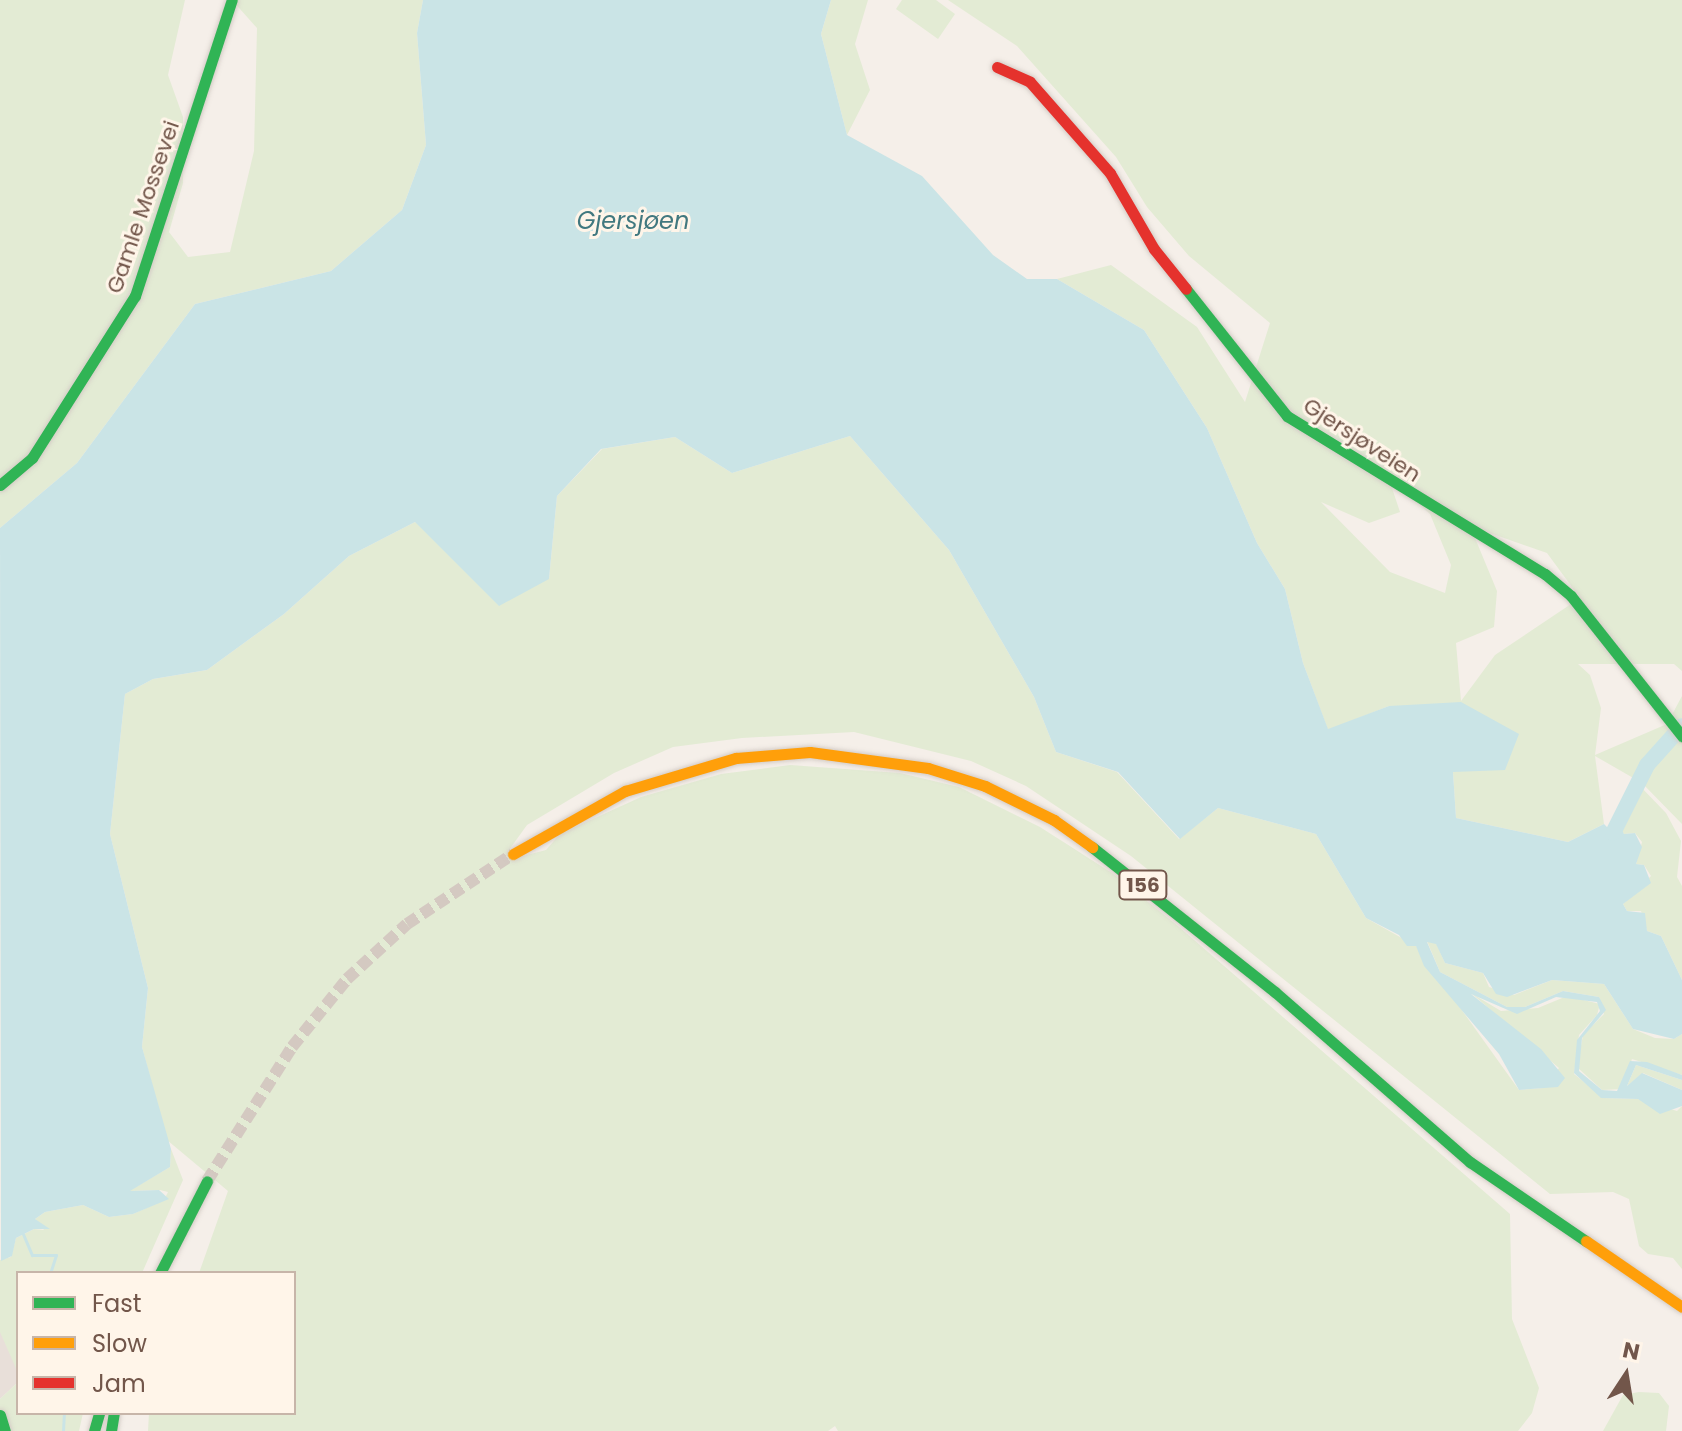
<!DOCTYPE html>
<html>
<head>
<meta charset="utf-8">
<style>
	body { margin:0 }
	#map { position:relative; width:1682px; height:1431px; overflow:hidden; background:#f5efe9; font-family:Poppins,sans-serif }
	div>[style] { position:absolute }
	.industrial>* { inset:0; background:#e8dfd9 }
	.green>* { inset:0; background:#e3ebd4 }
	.water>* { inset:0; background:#cae4e6 }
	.stream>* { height:3px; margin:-1.5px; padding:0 1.5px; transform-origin:1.5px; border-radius:1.5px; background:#cae4e6 }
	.river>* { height:16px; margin:-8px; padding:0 8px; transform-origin:8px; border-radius:8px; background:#cae4e6 }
	.primary-tunnel>* { height:12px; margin-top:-6px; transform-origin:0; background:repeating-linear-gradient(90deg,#d4c9c1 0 12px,transparent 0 18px) }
	.roads { filter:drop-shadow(0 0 2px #d4ccc6) drop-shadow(0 0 2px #d4ccc6) }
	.fast>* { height:11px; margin:-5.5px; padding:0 5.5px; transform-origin:5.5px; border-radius:5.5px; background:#30b455 }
	.slow>* { height:11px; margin:-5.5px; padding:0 5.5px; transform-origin:5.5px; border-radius:5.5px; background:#ff9f0a }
	.jam>* { height:11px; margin:-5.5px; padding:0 5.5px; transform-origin:5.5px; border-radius:5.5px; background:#e5322d }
	span { translate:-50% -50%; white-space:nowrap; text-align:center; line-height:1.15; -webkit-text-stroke:6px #fff5e9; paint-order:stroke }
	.shield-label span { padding:2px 6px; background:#fff5e9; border:2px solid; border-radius:6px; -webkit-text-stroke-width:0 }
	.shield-label { font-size:20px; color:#72564a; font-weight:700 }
	.street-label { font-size:22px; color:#72564a }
	.water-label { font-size:24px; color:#41787f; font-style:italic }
	.legend { position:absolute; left:16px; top:1271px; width:280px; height:144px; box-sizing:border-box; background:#fff5e9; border:2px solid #c7b5a9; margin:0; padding:10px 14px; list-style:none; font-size:24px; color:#72564a }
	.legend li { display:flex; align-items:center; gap:16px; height:40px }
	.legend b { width:40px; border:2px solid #c7b5a9 }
	.north { position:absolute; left:1586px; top:1335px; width:80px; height:80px; -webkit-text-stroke:6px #fff5e9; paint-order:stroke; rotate:12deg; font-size:22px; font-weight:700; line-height:32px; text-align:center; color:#72564a }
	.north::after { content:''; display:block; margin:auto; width:28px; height:36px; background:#72564a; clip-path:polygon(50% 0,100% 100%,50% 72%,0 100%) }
</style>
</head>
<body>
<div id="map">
	<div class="industrial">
		<div style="clip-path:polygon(0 1327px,18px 1371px,18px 1382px,0 1399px)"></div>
	</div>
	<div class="green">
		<div style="clip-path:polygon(0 0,185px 0,168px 75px,183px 117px,183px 183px,169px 232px,188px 257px,230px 252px,254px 151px,257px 28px,232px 0,423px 0,417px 33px,426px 145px,402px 210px,331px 271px,195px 304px,77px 463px,0 528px)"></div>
		<div style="clip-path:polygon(831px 0,868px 0,855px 44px,870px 90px,847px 135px,821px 34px)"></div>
		<div style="clip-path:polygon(902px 0,936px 0,955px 14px,938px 39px,896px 9px)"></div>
		<div style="clip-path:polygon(evenodd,948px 0,1682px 0,1682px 671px,1674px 664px,1578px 664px,1590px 675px,1601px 708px,1595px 755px,1667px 724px,1682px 696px,1682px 824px,1642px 783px,1595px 756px,1604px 824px,1568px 842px,1456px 818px,1453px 772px,1389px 706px,1328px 730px,1303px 663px,1285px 589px,1257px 543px,1207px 428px,1144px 330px,1057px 279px,1111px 265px,1197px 327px,1245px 402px,1270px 323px,1189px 256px,1147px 207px,1116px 157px,1017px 46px,948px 0,1388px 476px,1430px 514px,1451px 565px,1445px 593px,1390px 572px,1321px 502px,1369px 523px,1400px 512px,1388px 476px,948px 0,1470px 526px,1547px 553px,1580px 598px,1495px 655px,1461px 701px,1456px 643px,1494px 627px,1497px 591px,1470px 526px)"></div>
		<div style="clip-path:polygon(850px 436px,949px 550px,1034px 697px,1056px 752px,1117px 772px,1179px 839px,1218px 808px,1316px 834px,1366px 918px,1416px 946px,1519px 1090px,1543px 1088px,1559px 1068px,1471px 993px,1501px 1011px,1538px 1008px,1567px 996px,1600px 1004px,1597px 1015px,1579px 1035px,1574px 1074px,1604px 1098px,1638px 1099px,1677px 1111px,1682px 1106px,1682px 1269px,1673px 1258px,1648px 1254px,1639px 1246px,1629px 1199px,1613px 1192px,1550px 1194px,1131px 856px,1026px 786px,971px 761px,854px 732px,742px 738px,673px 747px,614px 773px,527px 825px,509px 850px,515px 858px,546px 850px,560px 834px,641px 797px,721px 774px,790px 765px,900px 773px,959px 787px,1040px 827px,1112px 873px,1178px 926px,1510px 1214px,1512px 1319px,1539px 1388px,1532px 1413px,1518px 1431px,838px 1431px,835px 1426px,828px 1431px,148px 1431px,149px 1413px,294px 1413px,294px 1273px,199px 1273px,228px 1191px,167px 1140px,142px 1047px,148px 988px,110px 834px,125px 694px,153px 679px,207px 670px,284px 614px,349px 556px,415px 522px,549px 579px,557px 496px,602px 449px,675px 437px,732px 473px)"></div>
		<div style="clip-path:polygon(1639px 785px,1666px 813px,1681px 841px,1677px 877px,1682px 886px,1682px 980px,1661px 936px,1647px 931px,1641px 911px,1627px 911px,1623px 904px,1651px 876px,1644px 865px,1636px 864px,1642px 842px,1635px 833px,1624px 834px,1619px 827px,1613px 833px)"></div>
		<div style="clip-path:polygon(1427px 941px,1436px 943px,1445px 963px,1483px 973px,1489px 987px,1514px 995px,1552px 980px,1604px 984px,1633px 1029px,1655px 1038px,1674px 1039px,1682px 1034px,1682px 1075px,1632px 1059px,1622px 1089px,1602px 1090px,1577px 1067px,1583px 1035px,1604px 1014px,1599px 997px,1563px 991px,1525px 1007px,1507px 1007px,1440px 972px)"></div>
		<div style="clip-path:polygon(1636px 1065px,1682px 1080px,1682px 1090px,1643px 1073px,1627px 1086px)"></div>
		<div style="clip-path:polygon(171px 1149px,183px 1180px,142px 1273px,18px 1273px,18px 1373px,0 1332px,0 1260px,11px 1257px,16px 1238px,34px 1229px,44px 1230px,35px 1219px,45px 1212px,83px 1205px,109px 1217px,133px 1214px,164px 1200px,168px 1192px,160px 1190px,129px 1191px,170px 1167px)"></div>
		<div style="clip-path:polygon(18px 1382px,18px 1413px,83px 1413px,79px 1431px,0 1431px,0 1399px)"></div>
		<div style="clip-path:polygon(1639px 1392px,1659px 1393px,1669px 1406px,1666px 1431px,1603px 1431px,1623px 1395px)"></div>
	</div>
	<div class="water">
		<div style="clip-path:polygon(423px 0,831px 0,821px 34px,847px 135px,922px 176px,993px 255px,1027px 279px,1057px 279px,1144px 330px,1207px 428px,1257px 543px,1285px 589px,1303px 663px,1328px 729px,1389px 706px,1461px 702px,1519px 734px,1505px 770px,1453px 772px,1456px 818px,1568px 842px,1604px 824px,1613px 833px,1620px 826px,1624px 834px,1635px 833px,1642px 847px,1636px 864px,1644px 865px,1651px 883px,1623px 904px,1627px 911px,1645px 913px,1647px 931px,1661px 936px,1682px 980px,1682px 1034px,1674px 1039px,1633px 1029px,1604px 984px,1552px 980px,1507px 997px,1496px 994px,1483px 973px,1445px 963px,1436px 944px,1427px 942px,1440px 972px,1507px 1007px,1525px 1007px,1563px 991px,1599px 997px,1606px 1010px,1582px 1038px,1579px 1071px,1602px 1090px,1617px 1091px,1630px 1061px,1647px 1062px,1682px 1075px,1682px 1080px,1636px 1065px,1627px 1086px,1642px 1073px,1682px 1090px,1682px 1106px,1660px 1114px,1638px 1099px,1601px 1098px,1574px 1073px,1577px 1040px,1600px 1011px,1597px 1002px,1556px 997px,1517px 1014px,1471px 994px,1541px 1049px,1565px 1078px,1558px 1087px,1519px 1090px,1499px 1054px,1424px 966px,1416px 946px,1407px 946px,1399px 935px,1366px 918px,1316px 834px,1218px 808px,1180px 839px,1118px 772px,1056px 752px,1034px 697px,949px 550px,850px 436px,732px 473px,675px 437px,601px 449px,557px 496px,549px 579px,499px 606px,415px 522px,349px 556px,284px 614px,207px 670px,153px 679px,125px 694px,110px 834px,148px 988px,142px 1047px,171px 1149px,170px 1167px,130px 1191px,159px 1190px,169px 1199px,133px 1214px,109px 1217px,83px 1205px,45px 1212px,35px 1219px,50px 1229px,34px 1229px,16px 1238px,12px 1256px,1px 1261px,0 528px,77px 463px,195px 304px,331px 271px,402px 210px,426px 145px,417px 33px)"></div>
	</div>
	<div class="stream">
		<div style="left:23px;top:1234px;width:23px;rotate:67deg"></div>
		<div style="left:32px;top:1255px;width:24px"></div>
		<div style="left:56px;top:1255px;width:19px;rotate:108deg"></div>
		<div style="left:63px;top:1431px;width:18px;rotate:-87deg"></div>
	</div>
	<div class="river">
		<div style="left:1613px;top:833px;width:76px;rotate:-63.4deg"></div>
		<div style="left:1647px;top:765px;width:52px;rotate:-48.1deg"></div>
	</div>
	<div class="primary-tunnel">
		<div style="left:207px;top:1181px;width:159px;rotate:-57.6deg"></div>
		<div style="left:292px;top:1047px;width:87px;rotate:-51deg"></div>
		<div style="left:347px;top:979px;width:81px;rotate:-42.5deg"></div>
		<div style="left:407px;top:924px;width:127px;rotate:-33.4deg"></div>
	</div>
	<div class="roads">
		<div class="fast">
			<div style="left:1186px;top:289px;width:162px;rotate:51.5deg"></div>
			<div style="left:1287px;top:416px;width:303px;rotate:31.5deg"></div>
			<div style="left:1545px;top:574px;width:34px;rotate:40deg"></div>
			<div style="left:1571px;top:596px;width:179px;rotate:51.6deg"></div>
			<div style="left:0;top:485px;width:42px;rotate:-40.2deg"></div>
			<div style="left:32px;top:458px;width:192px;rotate:-57.6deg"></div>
			<div style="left:135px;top:296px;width:311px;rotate:-71.9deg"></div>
			<div style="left:1092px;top:847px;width:233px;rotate:38.4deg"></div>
			<div style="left:1275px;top:992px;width:259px;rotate:41.1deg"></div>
			<div style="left:1470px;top:1162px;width:140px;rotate:34.3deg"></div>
			<div style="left:160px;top:1273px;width:103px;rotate:-62.9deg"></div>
			<div style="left:0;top:1415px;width:17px;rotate:73deg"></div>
			<div style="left:94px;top:1431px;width:19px;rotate:-74deg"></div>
			<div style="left:111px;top:1431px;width:18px;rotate:-81deg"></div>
		</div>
		<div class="slow">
			<div style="left:513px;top:854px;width:129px;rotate:-29.4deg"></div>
			<div style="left:625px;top:791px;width:116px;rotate:-16.6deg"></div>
			<div style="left:736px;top:758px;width:74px;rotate:-4.6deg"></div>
			<div style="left:810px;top:752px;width:119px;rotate:7.7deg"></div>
			<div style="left:928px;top:768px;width:60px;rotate:17.5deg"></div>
			<div style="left:985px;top:786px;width:77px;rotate:26.2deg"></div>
			<div style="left:1054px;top:820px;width:47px;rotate:35.4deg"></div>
			<div style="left:1586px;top:1241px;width:116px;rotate:34.5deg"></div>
		</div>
		<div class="jam">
			<div style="left:997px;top:67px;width:36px;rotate:24deg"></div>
			<div style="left:1030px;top:82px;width:121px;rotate:48.7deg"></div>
			<div style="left:1110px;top:173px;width:88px;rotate:59.9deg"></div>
			<div style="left:1154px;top:249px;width:51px;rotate:51.3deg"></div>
		</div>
	</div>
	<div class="shield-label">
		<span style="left:1143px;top:885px">156</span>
	</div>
	<div class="street-label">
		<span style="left:143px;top:207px;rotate:-71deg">Gamle Mossevei</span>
		<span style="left:1362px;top:440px;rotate:33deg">Gjersjøveien</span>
	</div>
	<div class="water-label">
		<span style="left:633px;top:221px">Gjersjøen</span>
	</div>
	<ul class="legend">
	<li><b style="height:10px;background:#30b455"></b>Fast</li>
	<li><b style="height:10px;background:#ff9f0a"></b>Slow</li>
	<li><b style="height:10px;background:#e5322d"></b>Jam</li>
	</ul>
	<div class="north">N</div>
</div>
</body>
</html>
